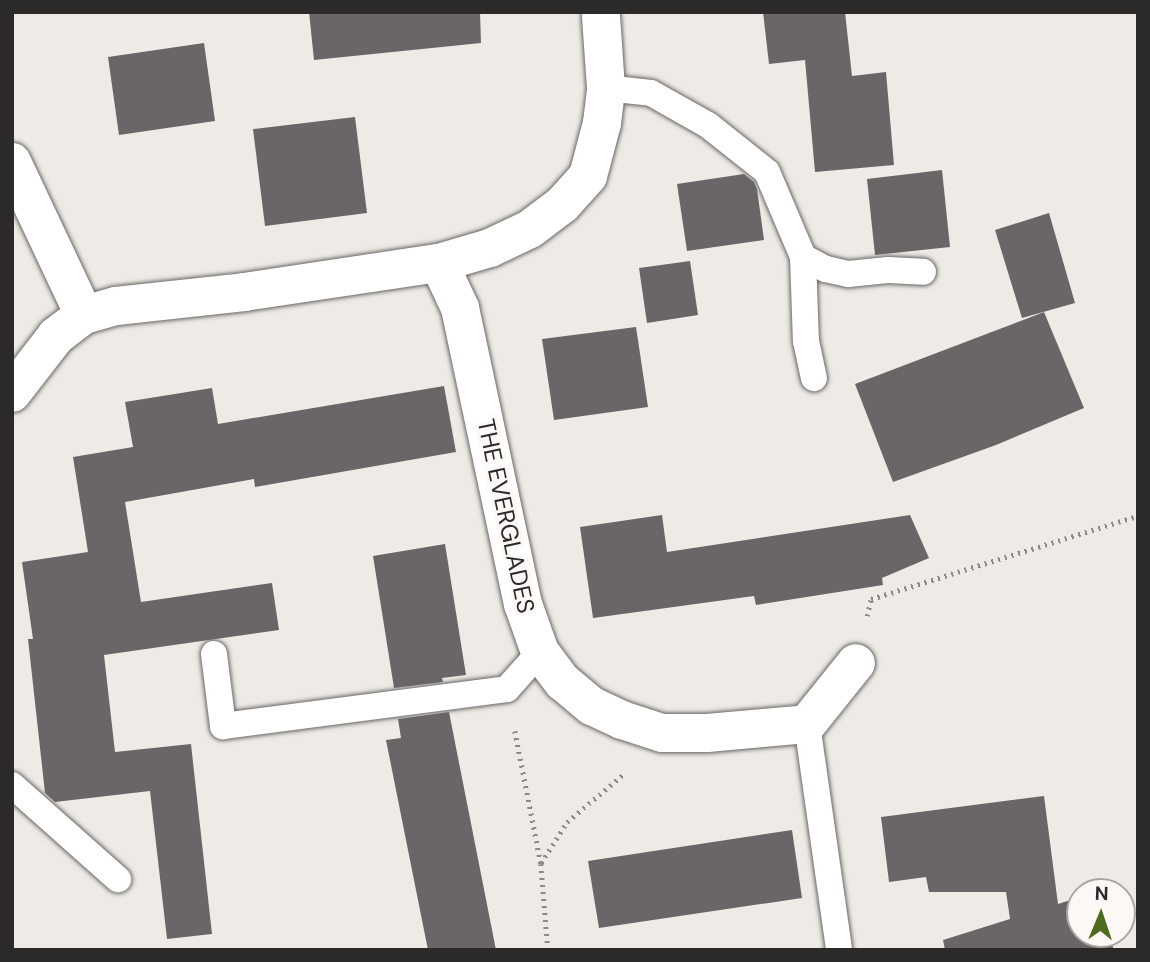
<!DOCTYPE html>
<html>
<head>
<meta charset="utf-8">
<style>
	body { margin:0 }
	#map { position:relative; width:1150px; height:962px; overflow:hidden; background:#eeebe7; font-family:"DM Sans",sans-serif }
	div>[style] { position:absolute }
	.building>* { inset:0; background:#6a6668 }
	.path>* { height:4.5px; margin-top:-2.25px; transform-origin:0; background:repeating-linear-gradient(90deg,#8c8987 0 2px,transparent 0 7px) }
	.roads { filter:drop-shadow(0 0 2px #6a6764) drop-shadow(0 0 2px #6a6764) }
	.lane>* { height:26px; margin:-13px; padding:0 13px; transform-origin:13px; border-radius:13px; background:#fff }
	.street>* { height:38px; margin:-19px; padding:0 19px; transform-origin:19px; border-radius:19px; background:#fff }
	span { translate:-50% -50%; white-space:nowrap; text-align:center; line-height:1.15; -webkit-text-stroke:7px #fcf8f5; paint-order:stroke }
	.street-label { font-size:24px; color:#2c2a29 }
	.frame { position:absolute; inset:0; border:14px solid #2c2a29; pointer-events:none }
	.north { position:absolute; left:1066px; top:878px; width:70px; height:70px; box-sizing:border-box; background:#fcf8f5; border:2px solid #a9a6a3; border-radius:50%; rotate:2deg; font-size:19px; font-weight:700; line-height:28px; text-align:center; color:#2c2a29 }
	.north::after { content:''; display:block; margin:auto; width:24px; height:32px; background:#4e6b20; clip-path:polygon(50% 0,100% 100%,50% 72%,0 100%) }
</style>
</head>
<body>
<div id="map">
	<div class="building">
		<div style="clip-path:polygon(309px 12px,480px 12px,481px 43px,314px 60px)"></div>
		<div style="clip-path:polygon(763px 12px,845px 12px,852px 76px,886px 72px,894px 165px,815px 172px,805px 60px,769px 64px)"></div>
		<div style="clip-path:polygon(204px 43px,215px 121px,119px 135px,108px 57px)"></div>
		<div style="clip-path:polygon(355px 117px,367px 213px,265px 226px,253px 129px)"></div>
		<div style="clip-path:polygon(942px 170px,950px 247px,875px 255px,867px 179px)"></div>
		<div style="clip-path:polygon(744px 174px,754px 182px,757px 189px,764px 240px,687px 251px,677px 184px)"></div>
		<div style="clip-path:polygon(1049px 213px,1075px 303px,1022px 318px,995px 230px)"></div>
		<div style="clip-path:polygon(690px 261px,698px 315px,647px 323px,639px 268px)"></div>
		<div style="clip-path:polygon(1044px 312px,1084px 408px,996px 445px,893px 482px,855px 384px)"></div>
		<div style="clip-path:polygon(636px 327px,648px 407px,554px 420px,542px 339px)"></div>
		<div style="clip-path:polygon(444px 386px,456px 452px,255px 487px,254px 479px,125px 502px,141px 602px,272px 583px,279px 630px,104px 655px,115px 752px,191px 744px,212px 934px,167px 939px,150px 791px,55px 802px,45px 793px,28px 639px,33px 639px,22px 562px,88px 552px,73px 457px,133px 447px,125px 402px,212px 388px,218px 424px)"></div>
		<div style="clip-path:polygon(662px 515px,667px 552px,910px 515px,929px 558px,882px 578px,883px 585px,756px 605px,754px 596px,593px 618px,580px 527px)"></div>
		<div style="clip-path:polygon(445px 544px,466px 675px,442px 678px,443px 682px,394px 688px,373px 556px)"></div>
		<div style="clip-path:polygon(449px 712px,496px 950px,428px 950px,386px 740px,401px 738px,398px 719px)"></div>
		<div style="clip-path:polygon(1044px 796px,1058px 904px,1080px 897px,1080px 934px,1108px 934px,1114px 950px,945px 950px,943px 940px,1010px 919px,1006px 892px,929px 892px,926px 877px,889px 882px,881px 817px)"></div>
		<div style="clip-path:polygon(792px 830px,802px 898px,599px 928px,588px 861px)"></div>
	</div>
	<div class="path">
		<div style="left:867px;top:616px;width:17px;rotate:-77deg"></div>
		<div style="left:871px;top:599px;width:280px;rotate:-17.3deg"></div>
		<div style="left:515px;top:731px;width:136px;rotate:78.9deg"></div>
		<div style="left:541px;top:864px;width:86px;rotate:85.3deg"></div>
		<div style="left:541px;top:863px;width:49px;rotate:-57.6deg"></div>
		<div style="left:567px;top:822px;width:76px;rotate:-40.2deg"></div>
	</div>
	<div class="roads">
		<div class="lane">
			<div style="left:606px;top:88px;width:45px;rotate:6.3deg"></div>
			<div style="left:651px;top:93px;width:65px;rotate:29.3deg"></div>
			<div style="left:708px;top:125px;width:75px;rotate:38.5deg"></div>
			<div style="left:767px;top:172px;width:92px;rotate:67deg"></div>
			<div style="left:803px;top:257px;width:26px;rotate:28deg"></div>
			<div style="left:826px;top:269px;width:23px;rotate:13deg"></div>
			<div style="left:848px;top:274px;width:40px;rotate:-5.7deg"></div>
			<div style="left:888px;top:270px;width:35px;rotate:3deg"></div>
			<div style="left:803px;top:257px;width:84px;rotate:88deg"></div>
			<div style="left:806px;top:341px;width:38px;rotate:78deg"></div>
			<div style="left:214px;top:654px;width:73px;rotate:82.9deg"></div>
			<div style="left:223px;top:726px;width:286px;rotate:-7.4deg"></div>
			<div style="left:507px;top:689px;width:50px;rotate:-48.3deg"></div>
			<div style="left:807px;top:724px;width:228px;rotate:81.9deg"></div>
			<div style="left:12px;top:785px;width:142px;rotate:41.6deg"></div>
		</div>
		<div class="street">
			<div style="left:12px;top:162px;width:169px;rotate:64.8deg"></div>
			<div style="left:439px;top:263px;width:53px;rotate:-16.4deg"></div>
			<div style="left:490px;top:248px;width:44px;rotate:-25.4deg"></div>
			<div style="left:530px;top:229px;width:40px;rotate:-37deg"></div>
			<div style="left:562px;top:205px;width:39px;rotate:-48deg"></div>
			<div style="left:588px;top:176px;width:55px;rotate:-75.2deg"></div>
			<div style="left:602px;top:123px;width:35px;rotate:-83deg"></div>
			<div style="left:606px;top:88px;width:72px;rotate:-94deg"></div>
			<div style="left:12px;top:393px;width:72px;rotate:-52.3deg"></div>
			<div style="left:56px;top:336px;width:35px;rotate:-37deg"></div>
			<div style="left:84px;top:315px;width:33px;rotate:-16deg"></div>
			<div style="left:116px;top:306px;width:129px;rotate:-6.2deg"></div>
			<div style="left:244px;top:292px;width:197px;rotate:-8.5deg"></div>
			<div style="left:439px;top:263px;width:50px;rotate:65deg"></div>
			<div style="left:460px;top:308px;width:303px;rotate:78deg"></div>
			<div style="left:523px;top:604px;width:51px;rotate:70.5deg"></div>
			<div style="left:540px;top:652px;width:38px;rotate:53deg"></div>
			<div style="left:563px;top:682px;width:38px;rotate:40deg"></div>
			<div style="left:592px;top:706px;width:33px;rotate:25deg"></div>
			<div style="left:622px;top:720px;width:42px;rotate:18deg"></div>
			<div style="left:662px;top:733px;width:45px"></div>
			<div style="left:707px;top:733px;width:100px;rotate:-5.1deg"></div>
			<div style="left:807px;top:724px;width:78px;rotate:-51.2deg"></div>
		</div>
	</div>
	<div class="street-label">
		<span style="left:506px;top:516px;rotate:78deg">THE EVERGLADES</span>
	</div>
	<div class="frame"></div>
	<div class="north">N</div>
</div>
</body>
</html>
